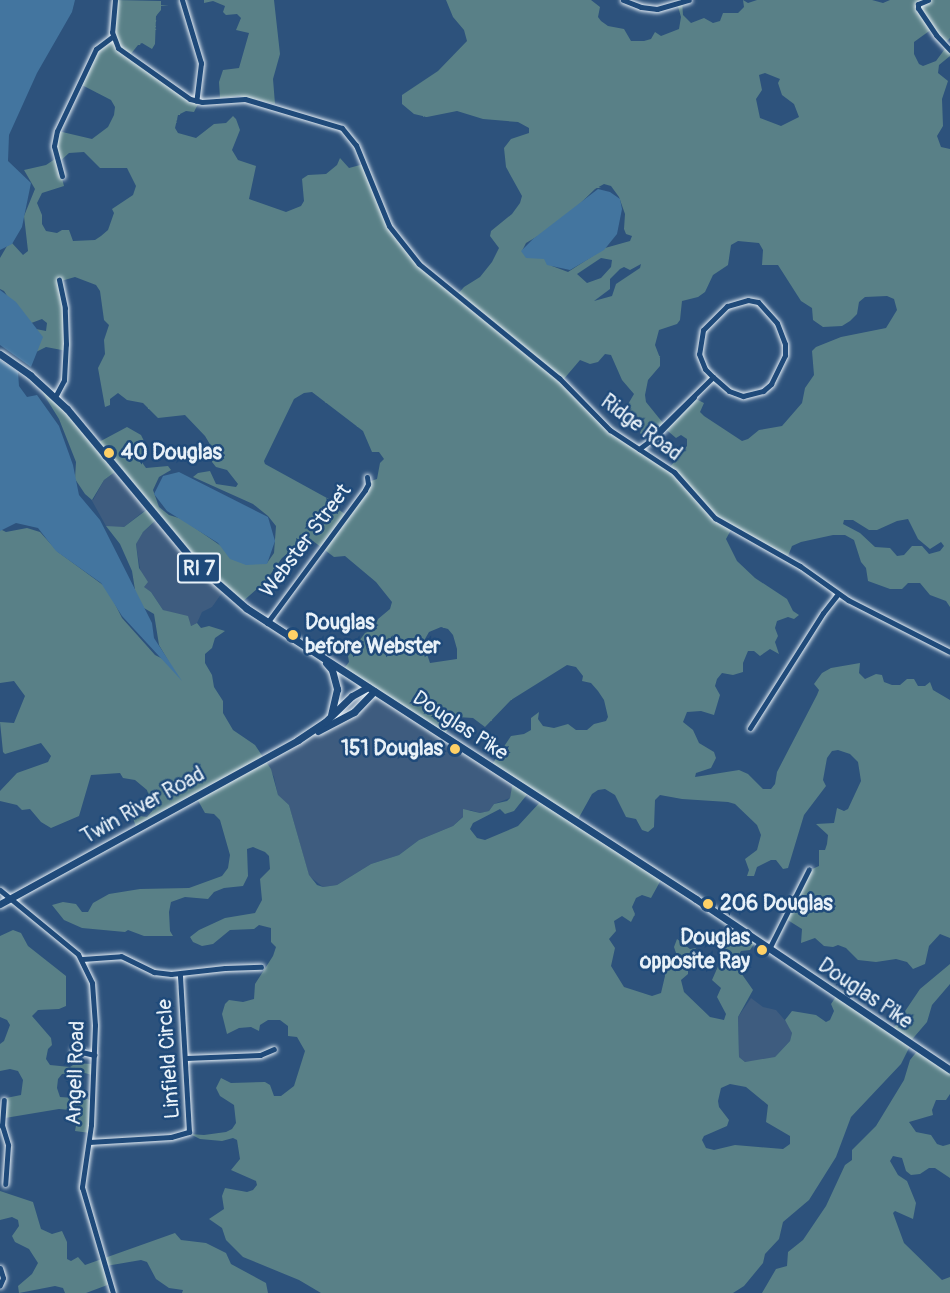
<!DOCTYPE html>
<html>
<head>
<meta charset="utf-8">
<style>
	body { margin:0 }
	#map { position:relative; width:950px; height:1293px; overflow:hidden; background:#2d527c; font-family:Pangolin,sans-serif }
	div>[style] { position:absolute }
	.built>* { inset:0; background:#3e5c7f }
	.green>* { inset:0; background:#598087 }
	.water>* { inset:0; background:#43759f }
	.roads { filter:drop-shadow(0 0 2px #e8f1f8) drop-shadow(0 0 2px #e8f1f8) }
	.minor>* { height:5px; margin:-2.5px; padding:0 2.5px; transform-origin:2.5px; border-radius:2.5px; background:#1f4a7a }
	.major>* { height:7px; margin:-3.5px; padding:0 3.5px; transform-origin:3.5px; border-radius:3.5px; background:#1f4a7a }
	.dots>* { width:16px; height:16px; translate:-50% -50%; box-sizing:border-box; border:3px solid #1f4a7a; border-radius:50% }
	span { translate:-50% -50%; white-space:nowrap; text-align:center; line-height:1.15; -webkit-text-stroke:5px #1f4a7a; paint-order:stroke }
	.shield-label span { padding:2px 4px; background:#1f4a7a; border:2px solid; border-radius:4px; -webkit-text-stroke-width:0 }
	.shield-label { font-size:20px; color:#e8f1f8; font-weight:700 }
	.street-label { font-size:21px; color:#e8f1f8 }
	.poi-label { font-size:21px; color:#e8f1f8; font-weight:700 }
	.left { translate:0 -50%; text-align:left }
	.right { translate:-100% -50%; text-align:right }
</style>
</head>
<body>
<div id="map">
	<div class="built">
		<div style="clip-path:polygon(115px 472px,149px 507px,124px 527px,116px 528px,106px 526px,91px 499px,93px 500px,104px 480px)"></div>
		<div style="clip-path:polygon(157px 519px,224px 590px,212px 607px,202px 612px,197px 623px,191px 626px,178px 616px,163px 610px,151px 592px,143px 587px,136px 544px,138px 537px)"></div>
		<div style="clip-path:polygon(366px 687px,514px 781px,510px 798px,494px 804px,489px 811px,480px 813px,470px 810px,453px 826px,419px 840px,399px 855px,371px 864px,337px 885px,323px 887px,309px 876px,289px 805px,278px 796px,274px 777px,264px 759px,307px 735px)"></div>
		<div style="clip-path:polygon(751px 998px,763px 1007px,776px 1010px,789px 1025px,792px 1033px,790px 1041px,775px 1057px,768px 1060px,745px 1062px,739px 1057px,738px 1017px)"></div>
	</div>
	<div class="green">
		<div style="clip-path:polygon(evenodd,115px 0,161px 1px,161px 10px,156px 16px,155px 44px,152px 49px,142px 43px,138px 45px,130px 55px,190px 97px,200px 100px,194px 112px,186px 111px,178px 115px,175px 128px,178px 133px,196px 138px,214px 124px,226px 123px,233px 116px,236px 119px,240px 130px,232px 150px,238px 160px,256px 166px,249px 199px,286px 212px,301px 206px,304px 201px,302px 179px,308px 175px,326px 174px,337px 165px,340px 158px,349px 168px,364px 164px,389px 225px,411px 254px,457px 295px,464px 287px,480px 277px,492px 262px,499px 248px,490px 236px,491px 231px,512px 214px,520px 203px,522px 196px,506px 167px,504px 148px,511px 139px,529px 133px,529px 128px,518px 122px,483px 119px,457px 111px,427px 117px,414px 114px,402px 104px,402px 95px,438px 71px,467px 41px,464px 30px,453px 17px,446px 0,591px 0,600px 7px,598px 17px,601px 21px,608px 26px,624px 29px,631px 41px,644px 41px,651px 39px,655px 32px,661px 36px,679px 29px,681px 17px,677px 3px,682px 1px,683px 15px,691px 23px,704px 18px,713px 23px,720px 21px,723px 13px,738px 13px,744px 7px,743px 0,748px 3px,757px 0,872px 0,883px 3px,890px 0,950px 0,950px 38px,945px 43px,932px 29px,914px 42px,914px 54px,919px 64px,923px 66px,936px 61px,947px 46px,950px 49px,950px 56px,939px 65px,938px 73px,948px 81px,942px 99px,943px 126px,937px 136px,941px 147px,950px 149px,950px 607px,946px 601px,930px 595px,920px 583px,908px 583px,902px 589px,890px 589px,868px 581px,866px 568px,861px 562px,854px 540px,845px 535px,833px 535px,801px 542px,792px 546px,788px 556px,732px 528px,726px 539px,737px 561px,755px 578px,787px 599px,793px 611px,799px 615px,794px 619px,788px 617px,777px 621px,775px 628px,778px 636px,775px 642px,779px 654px,770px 649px,760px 656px,754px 651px,748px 651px,743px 663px,743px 672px,733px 675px,722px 673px,717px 679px,715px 686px,720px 695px,714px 715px,701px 711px,687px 712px,683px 722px,693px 730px,699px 743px,714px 752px,716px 758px,711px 768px,696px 773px,695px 777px,739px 770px,748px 774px,763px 789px,771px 789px,775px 784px,777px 772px,817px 695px,819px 690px,814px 684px,822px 673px,831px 668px,860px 663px,859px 673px,865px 679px,876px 674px,882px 675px,884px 682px,892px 685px,900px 685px,907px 679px,914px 679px,918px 686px,925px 686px,930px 682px,933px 690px,950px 700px,950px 938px,940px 934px,929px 946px,925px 964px,913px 969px,907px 962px,896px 959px,876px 962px,858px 960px,846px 948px,838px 945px,833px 947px,824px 946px,815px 938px,801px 943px,802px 929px,786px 919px,810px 870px,819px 866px,819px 850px,825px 850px,827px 844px,828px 835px,816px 824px,834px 823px,837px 808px,844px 811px,848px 809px,861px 781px,858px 762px,850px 754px,838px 750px,832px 751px,827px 758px,823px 780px,826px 786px,804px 815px,788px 868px,783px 869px,776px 860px,771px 860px,757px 867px,754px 876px,747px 876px,749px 870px,745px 859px,757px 850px,761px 835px,757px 825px,735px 804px,728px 802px,682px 799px,660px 795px,655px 800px,654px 827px,648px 832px,642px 830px,636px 819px,626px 817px,615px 795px,605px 789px,598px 790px,592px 794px,577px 821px,662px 878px,651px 898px,642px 895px,636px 898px,632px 907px,635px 914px,631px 922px,622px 916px,614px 921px,616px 931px,609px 939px,615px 948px,611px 966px,624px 987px,652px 996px,661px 993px,665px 976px,663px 965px,667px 960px,677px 956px,674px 947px,677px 939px,690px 949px,696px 948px,688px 962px,688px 974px,681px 980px,684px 992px,710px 1017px,724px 1020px,726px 1014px,717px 997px,721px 988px,712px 980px,723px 955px,722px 949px,736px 927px,756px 941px,750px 950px,741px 951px,734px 963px,753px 990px,738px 1017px,739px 1057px,745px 1062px,775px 1057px,790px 1041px,792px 1033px,785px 1020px,792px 1011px,816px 1015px,826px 1022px,830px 1020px,834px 1011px,831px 1004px,837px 995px,891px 1032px,920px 989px,950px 964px,950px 984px,932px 1005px,927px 1022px,909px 1043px,910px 1046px,901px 1064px,851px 1117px,836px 1157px,809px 1200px,783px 1222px,779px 1239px,765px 1254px,763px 1263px,744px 1286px,733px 1293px,321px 1293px,299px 1280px,243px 1257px,226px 1240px,222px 1228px,209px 1219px,224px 1209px,222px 1196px,225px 1188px,247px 1192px,253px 1190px,257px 1185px,256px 1181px,231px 1170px,240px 1159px,237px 1140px,233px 1138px,222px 1141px,200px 1139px,190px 1134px,204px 1135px,226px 1132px,232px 1129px,236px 1123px,234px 1105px,220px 1096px,216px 1088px,221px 1078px,231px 1083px,265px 1082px,270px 1085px,274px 1096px,281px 1096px,294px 1086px,305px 1051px,297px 1037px,288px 1036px,288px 1026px,280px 1020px,268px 1020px,260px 1025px,259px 1031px,251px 1027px,239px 1028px,227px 1034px,222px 1014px,225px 1004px,229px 1000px,243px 1002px,254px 999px,255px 984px,273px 956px,276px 947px,271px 942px,271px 928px,259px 925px,254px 929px,230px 930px,213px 944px,202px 946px,193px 942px,190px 937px,199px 930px,225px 918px,255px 913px,262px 900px,260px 879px,270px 869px,269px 856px,265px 852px,253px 847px,247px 849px,248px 876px,243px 886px,224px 888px,214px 892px,208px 899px,185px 897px,171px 902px,169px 912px,170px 931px,173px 936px,144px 936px,128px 930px,125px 932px,82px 928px,64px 920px,52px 905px,63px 902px,76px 904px,82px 912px,88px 912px,93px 903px,109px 894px,140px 889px,189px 888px,222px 876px,228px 868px,230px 855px,220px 820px,214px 814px,205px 813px,196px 797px,136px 827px,132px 815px,147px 817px,152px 811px,147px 790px,135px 780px,123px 778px,120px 773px,91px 775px,79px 816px,51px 828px,41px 822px,30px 809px,22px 810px,17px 805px,0 801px,0 791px,17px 773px,48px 762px,51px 756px,41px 743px,5px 754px,3px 752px,0 722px,14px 723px,25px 696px,14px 681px,0 683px,0 529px,6px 532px,27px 528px,40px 532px,58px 552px,107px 588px,122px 618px,155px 655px,169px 662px,159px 645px,154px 614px,144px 608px,136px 596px,132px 571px,120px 544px,106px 526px,124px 527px,149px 508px,115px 472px,104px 480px,92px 500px,85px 494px,75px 479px,76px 462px,59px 419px,36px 382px,99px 442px,127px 427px,141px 435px,147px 447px,142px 454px,141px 461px,146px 468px,168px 466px,171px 470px,159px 477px,153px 490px,159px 507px,169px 515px,182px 519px,247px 564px,267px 563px,274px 553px,276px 526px,268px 516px,253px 504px,193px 477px,198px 473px,210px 471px,216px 484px,236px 487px,238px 484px,227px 470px,216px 467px,212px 462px,214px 451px,205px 436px,185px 415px,158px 418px,143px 403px,127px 400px,118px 393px,110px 399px,110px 405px,105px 407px,98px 368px,105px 354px,104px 340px,109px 325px,104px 320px,100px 291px,96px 285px,75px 277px,61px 281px,67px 351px,46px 347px,34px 353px,36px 329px,46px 331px,47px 323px,42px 319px,26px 325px,4px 291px,0 289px,0 258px,7px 246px,12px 243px,23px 255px,28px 251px,24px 216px,35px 189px,24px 170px,46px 165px,55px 159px,58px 131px,92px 139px,108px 127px,114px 115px,115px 107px,111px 100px,80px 84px,99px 44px,112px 36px,115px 0,765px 73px,780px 79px,778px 83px,782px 95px,794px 104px,799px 117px,781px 126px,760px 118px,756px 99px,762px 90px,759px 75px,765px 73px,115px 0,84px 152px,100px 168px,127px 168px,136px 186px,133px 195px,112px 209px,114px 213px,108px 230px,101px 236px,95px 240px,73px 241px,69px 230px,62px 230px,57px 233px,46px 231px,42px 224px,42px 215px,37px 203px,42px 193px,64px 186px,58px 163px,69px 153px,84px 152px,115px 0,604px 184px,611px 186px,619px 197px,625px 214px,624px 229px,626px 234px,632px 236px,630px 241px,605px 248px,568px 272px,552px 266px,546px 258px,522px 251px,526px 243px,560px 223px,595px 189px,604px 184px,115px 0,738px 241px,759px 243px,763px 250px,762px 265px,778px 265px,801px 301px,812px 308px,813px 320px,823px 327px,842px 326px,850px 321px,857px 314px,859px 302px,865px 297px,887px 296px,894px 299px,897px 310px,886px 328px,841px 337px,816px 347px,812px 351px,814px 375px,805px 388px,802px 403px,782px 426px,759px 430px,748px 439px,742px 441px,704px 416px,700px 412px,704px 403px,692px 397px,663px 423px,646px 402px,645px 395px,648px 380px,660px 366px,660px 358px,655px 345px,659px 330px,677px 324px,680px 320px,682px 301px,698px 297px,705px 292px,713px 275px,728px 265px,731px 245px,738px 241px,115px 0,601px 258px,612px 260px,611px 267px,601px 278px,587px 283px,577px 274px,601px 258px,115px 0,641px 264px,640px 268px,616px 284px,612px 296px,594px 301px,610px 289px,610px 279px,620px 269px,624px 267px,630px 270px,641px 264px,115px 0,605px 354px,611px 355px,622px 380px,634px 394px,624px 411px,641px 421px,643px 425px,640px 433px,648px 440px,662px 426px,676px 438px,681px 435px,687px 439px,687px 446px,670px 467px,623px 438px,596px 416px,563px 380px,580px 360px,590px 364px,598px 362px,605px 354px,115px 0,312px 392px,363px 431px,372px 452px,379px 452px,384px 459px,380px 463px,377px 479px,368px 482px,346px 515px,338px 509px,336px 503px,265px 464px,264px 461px,294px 399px,304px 393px,312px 392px,115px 0,157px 519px,224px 590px,241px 603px,259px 587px,263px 589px,262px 586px,282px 558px,302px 542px,313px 541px,334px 557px,345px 556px,376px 582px,392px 602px,390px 609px,378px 619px,374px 629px,365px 633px,348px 656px,349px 662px,343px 670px,444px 735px,457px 717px,473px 718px,485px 727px,511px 700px,567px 665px,576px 667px,583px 676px,582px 681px,591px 683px,598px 691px,604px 700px,608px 717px,606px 721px,594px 724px,587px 730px,576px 730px,568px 724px,554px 728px,543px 726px,538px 719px,539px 712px,531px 718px,531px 730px,524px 734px,511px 736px,491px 766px,513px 781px,510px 798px,507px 801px,494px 804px,489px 811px,480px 813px,463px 809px,463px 817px,453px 826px,419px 840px,399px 855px,371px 864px,337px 885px,323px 887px,317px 885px,309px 875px,289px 805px,278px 795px,271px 769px,255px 745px,233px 730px,223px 713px,223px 701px,214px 687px,212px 675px,205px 663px,205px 654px,212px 648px,215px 638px,225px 631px,209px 626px,201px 628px,197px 623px,191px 626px,188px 616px,163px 610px,151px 592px,144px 587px,148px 582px,139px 568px,136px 544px,143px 532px,157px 519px,115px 0,908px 519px,918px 539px,930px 549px,941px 542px,944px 546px,940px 551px,929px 554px,922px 546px,912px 546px,904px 555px,897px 556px,890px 548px,875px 547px,860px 533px,843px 524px,844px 520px,853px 520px,869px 530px,877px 530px,897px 521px,908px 519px,115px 0,441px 627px,448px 629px,453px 635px,457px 649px,457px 659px,430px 663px,424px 645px,425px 639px,429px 632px,441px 627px,115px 0,529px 792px,542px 800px,518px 826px,485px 840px,477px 838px,470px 829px,473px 823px,500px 809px,505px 814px,514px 811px,529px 792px,115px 0,730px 1084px,746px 1087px,768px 1105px,766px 1122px,790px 1136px,790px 1144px,783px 1149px,735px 1145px,714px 1150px,706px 1148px,702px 1140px,704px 1136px,727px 1126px,729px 1120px,719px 1107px,718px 1101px,721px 1088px,730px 1084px)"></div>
		<div style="clip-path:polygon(204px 0,274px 0,280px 54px,273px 79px,275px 104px,239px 96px,220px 98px,219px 82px,223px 70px,239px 68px,249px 33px,236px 30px,241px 18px,237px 14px,226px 15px,223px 12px,225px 6px,213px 1px,204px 3px)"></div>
		<div style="clip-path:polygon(13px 930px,21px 933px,28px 946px,66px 976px,66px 1006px,59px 1009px,38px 1010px,32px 1016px,51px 1038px,52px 1045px,48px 1049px,46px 1059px,50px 1065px,70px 1067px,76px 1063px,91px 1064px,92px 1075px,81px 1072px,62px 1074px,58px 1079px,57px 1088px,60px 1097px,88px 1099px,92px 1102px,90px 1133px,75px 1131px,78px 1115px,70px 1110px,59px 1109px,5px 1118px,4px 1101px,6px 1098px,21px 1095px,23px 1080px,18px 1071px,10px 1069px,0 1071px,0 1044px,4px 1041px,10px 1025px,7px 1020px,0 1017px,0 936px)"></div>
		<div style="clip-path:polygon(918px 1050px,950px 1071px,950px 1094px,946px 1100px,936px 1100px,932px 1110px,933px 1115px,909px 1122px,916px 1132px,931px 1135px,937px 1144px,943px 1146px,950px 1144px,950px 1178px,935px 1168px,929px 1168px,920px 1174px,911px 1175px,906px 1171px,902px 1158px,893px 1156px,890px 1161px,898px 1175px,907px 1181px,916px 1203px,913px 1219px,895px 1211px,893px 1213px,904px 1243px,942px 1280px,950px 1277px,950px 1293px,762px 1293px,776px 1269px,787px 1266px,788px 1252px,803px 1240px,826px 1206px,845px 1165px,852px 1160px,852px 1150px,876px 1126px,904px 1080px,910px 1060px)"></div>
		<div style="clip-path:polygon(0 1191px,33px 1202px,41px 1229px,52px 1234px,62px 1231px,67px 1242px,67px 1259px,71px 1261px,78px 1257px,85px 1265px,175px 1233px,181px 1240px,206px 1243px,226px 1253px,231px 1264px,266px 1283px,268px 1293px,182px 1293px,183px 1290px,169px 1288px,156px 1279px,147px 1262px,141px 1260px,106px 1266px,110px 1284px,86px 1293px,65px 1293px,63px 1288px,55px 1286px,19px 1293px,18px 1286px,32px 1274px,38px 1263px,29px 1249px,15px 1242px,12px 1236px,19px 1226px,18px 1220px,12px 1217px,0 1220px)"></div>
	</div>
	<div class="water">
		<div style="clip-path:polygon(0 0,75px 0,72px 12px,37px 73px,9px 135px,8px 161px,31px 183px,22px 227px,12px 244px,0 250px)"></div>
		<div style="clip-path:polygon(598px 189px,610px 192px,620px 199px,622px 209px,617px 234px,604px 250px,570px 270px,547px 265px,544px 259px,526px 258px,521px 251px,533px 239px)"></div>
		<div style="clip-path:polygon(0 290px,16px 302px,43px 337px,31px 367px,0 345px)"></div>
		<div style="clip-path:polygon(0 360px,18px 372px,19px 386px,27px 397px,37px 395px,59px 426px,73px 465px,79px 495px,100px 520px,152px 623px,154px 638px,182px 681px,122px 616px,101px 583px,56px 551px,38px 528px,16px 523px,0 531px)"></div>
		<div style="clip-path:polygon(179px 472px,268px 517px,275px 541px,267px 564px,246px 565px,230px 559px,218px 543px,167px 511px,154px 494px,163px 476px)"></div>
	</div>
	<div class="roads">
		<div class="minor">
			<div style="left:115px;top:0;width:32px;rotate:95deg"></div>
			<div style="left:112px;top:32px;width:17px;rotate:69deg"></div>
			<div style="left:118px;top:48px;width:88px;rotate:35.3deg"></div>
			<div style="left:190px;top:99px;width:12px;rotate:14deg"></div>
			<div style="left:202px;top:102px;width:43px;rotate:-4deg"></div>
			<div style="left:245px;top:99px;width:101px;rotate:16.6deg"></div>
			<div style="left:342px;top:128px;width:22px;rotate:51deg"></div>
			<div style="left:356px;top:145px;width:87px;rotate:67.8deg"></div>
			<div style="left:389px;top:226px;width:48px;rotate:51.7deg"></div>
			<div style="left:419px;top:264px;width:181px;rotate:39.2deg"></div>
			<div style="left:559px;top:378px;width:73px;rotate:45.6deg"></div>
			<div style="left:610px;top:430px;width:77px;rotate:33.3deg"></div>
			<div style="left:674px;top:472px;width:62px;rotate:48.3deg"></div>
			<div style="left:715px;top:518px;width:98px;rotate:29.5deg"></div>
			<div style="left:800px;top:566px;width:59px;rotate:35.3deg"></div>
			<div style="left:848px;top:600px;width:114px;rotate:27deg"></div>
			<div style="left:182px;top:0;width:66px;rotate:73.2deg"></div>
			<div style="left:201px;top:63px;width:38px;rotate:97deg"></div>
			<div style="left:623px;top:0;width:19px;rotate:21deg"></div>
			<div style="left:641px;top:7px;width:16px;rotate:7deg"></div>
			<div style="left:657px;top:9px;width:33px;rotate:-16deg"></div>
			<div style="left:928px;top:0;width:11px;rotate:158deg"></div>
			<div style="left:918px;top:4px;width:4px;rotate:90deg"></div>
			<div style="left:918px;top:8px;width:32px;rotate:56deg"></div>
			<div style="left:936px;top:35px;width:21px;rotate:47deg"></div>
			<div style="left:62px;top:176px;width:31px;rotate:-105deg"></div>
			<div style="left:54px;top:146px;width:15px;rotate:-79deg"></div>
			<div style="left:57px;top:131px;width:91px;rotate:-64.6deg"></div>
			<div style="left:96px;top:49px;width:20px;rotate:-37deg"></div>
			<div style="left:55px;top:397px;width:19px;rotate:-62deg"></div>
			<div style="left:64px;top:380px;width:36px;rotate:-87deg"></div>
			<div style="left:66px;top:344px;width:36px;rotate:-92deg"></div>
			<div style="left:65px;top:308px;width:29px;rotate:-102deg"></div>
			<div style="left:651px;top:438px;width:87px;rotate:-44.5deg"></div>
			<div style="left:713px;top:377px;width:21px;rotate:41deg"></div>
			<div style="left:729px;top:391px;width:15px;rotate:20deg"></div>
			<div style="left:743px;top:396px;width:21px;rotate:-14deg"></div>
			<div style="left:763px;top:391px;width:11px;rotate:-41deg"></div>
			<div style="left:771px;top:384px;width:32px;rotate:-64deg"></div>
			<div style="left:785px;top:355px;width:11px;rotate:-90deg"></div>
			<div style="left:785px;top:344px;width:22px;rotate:-111deg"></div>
			<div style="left:777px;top:323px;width:28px;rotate:-132deg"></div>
			<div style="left:758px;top:302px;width:10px;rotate:-169deg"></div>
			<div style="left:748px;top:300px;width:22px;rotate:164deg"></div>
			<div style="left:727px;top:306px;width:34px;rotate:135deg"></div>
			<div style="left:703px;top:330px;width:24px;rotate:99deg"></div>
			<div style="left:699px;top:354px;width:16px;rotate:68deg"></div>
			<div style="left:705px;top:369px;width:11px;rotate:45deg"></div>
			<div style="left:639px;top:449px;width:20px;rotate:-37deg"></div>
			<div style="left:655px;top:437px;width:56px;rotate:-45.7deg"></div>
			<div style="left:267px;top:623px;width:165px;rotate:-53.6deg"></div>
			<div style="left:365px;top:490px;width:7px;rotate:-63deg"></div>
			<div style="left:368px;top:484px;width:7px;rotate:-98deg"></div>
			<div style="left:750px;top:728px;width:136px;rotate:-57.6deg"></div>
			<div style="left:823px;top:613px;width:24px;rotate:-52deg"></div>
			<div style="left:0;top:890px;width:101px;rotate:39.4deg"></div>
			<div style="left:78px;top:954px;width:32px;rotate:64deg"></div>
			<div style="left:92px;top:983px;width:42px;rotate:85.9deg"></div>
			<div style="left:95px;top:1025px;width:100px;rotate:92.3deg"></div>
			<div style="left:91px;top:1125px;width:63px;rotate:98.3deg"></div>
			<div style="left:82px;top:1187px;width:110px;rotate:73.7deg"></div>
			<div style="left:769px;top:949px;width:89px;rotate:-63.4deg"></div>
			<div style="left:82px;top:959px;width:39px;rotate:-4deg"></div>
			<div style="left:121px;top:956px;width:37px;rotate:26deg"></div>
			<div style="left:154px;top:972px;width:17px;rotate:7deg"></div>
			<div style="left:171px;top:974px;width:54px;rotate:-6.3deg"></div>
			<div style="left:225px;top:968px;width:36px;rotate:-2deg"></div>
			<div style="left:73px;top:1050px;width:22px;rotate:13deg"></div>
			<div style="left:186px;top:1058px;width:74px;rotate:-2.3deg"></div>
			<div style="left:260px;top:1055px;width:15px;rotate:-23deg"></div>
			<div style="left:2px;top:1125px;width:21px;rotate:73deg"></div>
			<div style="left:8px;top:1145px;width:39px;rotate:94deg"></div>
			<div style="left:2px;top:1126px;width:26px;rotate:-86deg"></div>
			<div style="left:89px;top:1142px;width:82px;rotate:-3.5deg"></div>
			<div style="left:171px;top:1137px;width:19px;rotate:-16deg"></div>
			<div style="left:189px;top:1132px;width:158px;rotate:-93.3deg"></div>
			<div style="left:0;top:1268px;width:10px;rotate:73deg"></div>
			<div style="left:3px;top:1278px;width:8px;rotate:113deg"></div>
		</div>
		<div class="major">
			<div style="left:0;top:354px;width:37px;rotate:35deg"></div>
			<div style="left:30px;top:375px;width:50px;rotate:42.6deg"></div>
			<div style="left:67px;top:409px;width:204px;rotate:50.2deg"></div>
			<div style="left:198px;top:566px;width:64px;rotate:41.2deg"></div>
			<div style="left:246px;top:608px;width:536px;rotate:32.89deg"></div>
			<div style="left:696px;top:899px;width:306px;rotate:33.9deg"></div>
			<div style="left:326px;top:663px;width:9px;rotate:49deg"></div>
			<div style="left:332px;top:670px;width:20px;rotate:75deg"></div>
			<div style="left:337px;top:689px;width:26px;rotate:103deg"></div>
			<div style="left:318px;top:731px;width:41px;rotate:-27.8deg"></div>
			<div style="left:354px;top:712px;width:29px;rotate:-46deg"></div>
			<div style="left:0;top:904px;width:340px;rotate:-28.8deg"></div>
			<div style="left:298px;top:740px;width:32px;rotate:-34deg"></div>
			<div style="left:325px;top:722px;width:37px;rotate:-44deg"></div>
			<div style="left:352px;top:696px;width:18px;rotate:-29deg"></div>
		</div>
	</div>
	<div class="dots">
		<div style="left:109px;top:453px;background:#ffd166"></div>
		<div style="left:293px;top:635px;background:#ffd166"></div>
		<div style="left:455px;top:749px;background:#ffd166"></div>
		<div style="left:708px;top:904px;background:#ffd166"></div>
		<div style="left:762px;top:950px;background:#ffd166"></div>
	</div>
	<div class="shield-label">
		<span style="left:199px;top:568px">RI 7</span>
	</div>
	<div class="street-label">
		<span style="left:641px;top:428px;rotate:37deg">Ridge Road</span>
		<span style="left:306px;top:541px;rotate:-53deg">Webster Street</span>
		<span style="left:460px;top:726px;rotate:33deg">Douglas Pike</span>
		<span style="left:143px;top:806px;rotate:-29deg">Twin River Road</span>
		<span style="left:865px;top:994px;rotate:34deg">Douglas Pike</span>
		<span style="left:169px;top:1059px;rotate:-94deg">Linfield Circle</span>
		<span style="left:76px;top:1073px;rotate:-88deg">Angell Road</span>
	</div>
	<div class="poi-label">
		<span class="left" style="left:121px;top:453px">40 Douglas</span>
		<span class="left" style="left:305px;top:635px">Douglas<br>before Webster</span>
		<span class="right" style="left:443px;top:749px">151 Douglas</span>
		<span class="left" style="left:720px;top:904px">206 Douglas</span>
		<span class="right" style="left:750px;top:950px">Douglas<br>opposite Ray</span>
	</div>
</div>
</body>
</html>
